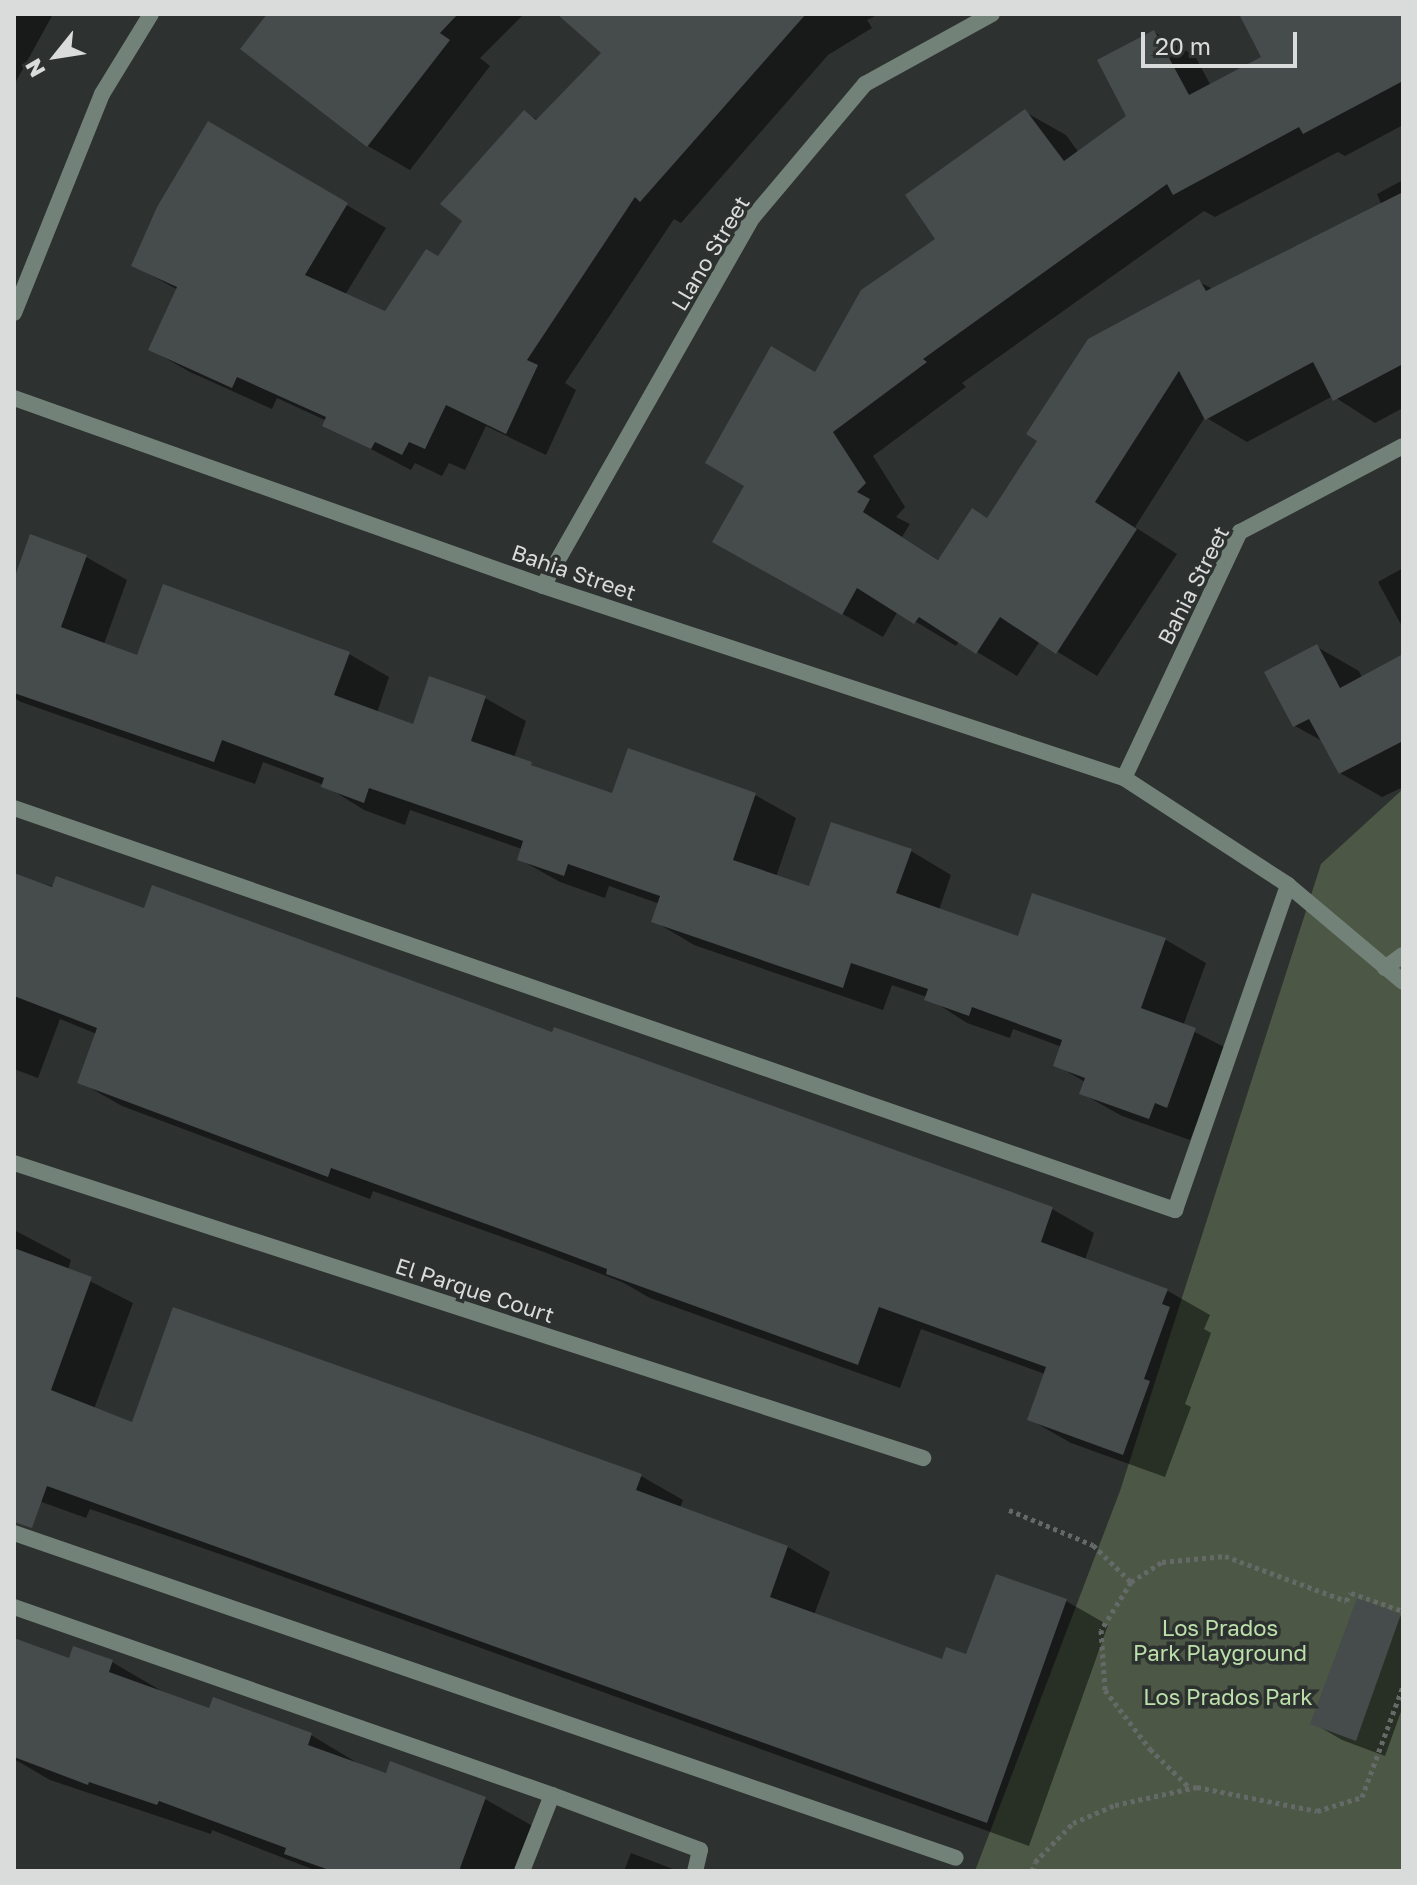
<!DOCTYPE html>
<html>
<head>
<meta charset="utf-8">
<style>
	body { margin:0 }
	#map { position:relative; width:1417px; height:1885px; overflow:hidden; background:#2d3130; font-family:"Golos Text",sans-serif }
	div>[style] { position:absolute }
	.green>* { inset:0; background:#4c5845 }
	.shadow>* { inset:0; background:#0007 }
	.building>* { inset:0; background:#464b4c }
	.path>* { height:5px; margin-top:-2.5px; transform-origin:0; background:repeating-linear-gradient(90deg,#656968 0 4px,transparent 0 8px) }
	.service>* { height:16px; margin:-8px; padding:0 8px; transform-origin:8px; border-radius:8px; background:#728279 }
	.minor>* { height:16px; margin:-8px; padding:0 8px; transform-origin:8px; border-radius:8px; background:#728279 }
	span { translate:-50% -50%; white-space:nowrap; text-align:center; line-height:1.15; -webkit-text-stroke:7px #2d3130; paint-order:stroke }
	.street-label { font-size:22px; color:#d9dcdb }
	.park-label { font-size:22px; color:#bce0aa }
	.frame { position:absolute; inset:0; border:16px solid #d9dcdb; pointer-events:none }
	.north { position:absolute; left:16px; top:16px; width:80px; height:80px; -webkit-text-stroke:6px #2d3130; paint-order:stroke; rotate:240deg; font-size:22px; font-weight:700; line-height:32px; text-align:center; color:#d9dcdb }
	.north::after { content:''; display:block; margin:auto; width:28px; height:36px; background:#d9dcdb; clip-path:polygon(50% 0,100% 100%,50% 72%,0 100%) }
	.scale { position:absolute; left:1141px; top:32px; width:156px; height:36px; box-sizing:border-box; border:4px solid #d9dcdb; border-top:0; padding-left:10px; font-size:24px; line-height:28px; white-space:nowrap; color:#d9dcdb; -webkit-text-stroke:6px #2d3130; paint-order:stroke }
</style>
</head>
<body>
<div id="map">
	<div class="green">
		<div style="clip-path:polygon(1403px 789px,1403px 1871px,975px 1871px,1120px 1491px,1321px 864px)"></div>
	</div>
	<div class="shadow">
		<div style="clip-path:polygon(14px 14px,53px 14px,14px 85px)"></div>
		<div style="clip-path:polygon(270px 14px,524px 14px,480px 58px,490px 66px,410px 170px,368px 146px,243px 48px)"></div>
		<div style="clip-path:polygon(597px 14px,879px 14px,867px 20px,872px 28px,828px 55px,681px 223px,674px 219px,565px 383px,576px 390px,546px 455px,486px 426px,465px 470px,449px 463px,442px 476px,415px 463px,411px 470px,325px 425px,327px 421px,277px 398px,272px 409px,190px 372px,151px 350px,178px 290px,133px 265px,208px 124px,386px 228px,345px 295px,386px 314px,439px 259px,465px 220px,524px 112px,538px 120px,603px 53px)"></div>
		<div style="clip-path:polygon(1241px 14px,1403px 14px,1403px 125px,1345px 156px,1338px 152px,1215px 217px,1204px 211px,962px 383px,966px 387px,873px 456px,905px 507px,896px 517px,910px 524px,902px 537px,940px 561px,989px 520px,1199px 282px,1213px 289px,1293px 247px,1299px 250px,1382px 206px,1377px 194px,1403px 180px,1403px 408px,1375px 423px,1333px 396px,1247px 442px,1205px 417px,1135px 527px,1177px 554px,1097px 676px,1040px 641px,1017px 676px,959px 641px,956px 646px,898px 611px,883px 637px,715px 541px,816px 374px,938px 239px,1025px 112px,1066px 135px,1079px 153px,1129px 116px,1154px 32px,1195px 56px,1211px 86px,1264px 57px)"></div>
		<div style="clip-path:polygon(86px 557px,127px 580px,104px 644px,139px 657px,349px 654px,389px 677px,377px 713px,414px 727px,485px 698px,526px 721px,514px 758px,545px 771px,614px 796px,755px 795px,796px 818px,776px 877px,810px 889px,911px 851px,951px 875px,939px 910px,1019px 938px,1034px 896px,1166px 940px,1206px 963px,1183px 1026px,1236px 1053px,1208px 1130px,1196px 1125px,1190px 1140px,1122px 1116px,1081px 1093px,1085px 1082px,1056px 1065px,1062px 1047px,1013px 1029px,1010px 1038px,967px 1023px,927px 997px,892px 985px,883px 1010px,694px 945px,654px 921px,660px 904px,609px 886px,605px 898px,560px 882px,519px 859px,522px 849px,410px 810px,405px 825px,364px 810px,324px 785px,263px 762px,255px 784px,21px 702px,14px 698px,14px 585px)"></div>
		<div style="clip-path:polygon(1403px 568px,1403px 628px,1378px 582px)"></div>
		<div style="clip-path:polygon(1317px 647px,1359px 671px,1362px 678px,1403px 656px,1403px 787px,1382px 797px,1340px 773px,1324px 742px,1295px 726px)"></div>
		<div style="clip-path:polygon(14px 875px,554px 1034px,1052px 1209px,1094px 1233px,1085px 1260px,1168px 1291px,1210px 1315px,1204px 1329px,1211px 1333px,1185px 1404px,1191px 1407px,1165px 1477px,1071px 1443px,1029px 1419px,1045px 1374px,921px 1329px,900px 1388px,650px 1298px,622px 1282px,544px 1252px,373px 1191px,370px 1199px,122px 1106px,80px 1082px,97px 1034px,60px 1019px,38px 1078px,14px 1069px)"></div>
		<div style="clip-path:polygon(14px 1230px,71px 1260px,68px 1270px,133px 1303px,94px 1409px,133px 1424px,641px 1476px,683px 1500px,680px 1508px,788px 1547px,830px 1572px,814px 1615px,943px 1662px,968px 1657px,1066px 1601px,1108px 1625px,1029px 1846px,237px 1560px,90px 1509px,86px 1518px,14px 1492px)"></div>
		<div style="clip-path:polygon(1400px 1616px,1403px 1618px,1403px 1706px,1385px 1756px,1342px 1740px,1313px 1723px)"></div>
		<div style="clip-path:polygon(14px 1640px,70px 1660px,112px 1662px,165px 1693px,211px 1711px,311px 1735px,364px 1767px,485px 1799px,538px 1829px,523px 1871px,317px 1871px,212px 1830px,211px 1834px,50px 1780px,14px 1759px)"></div>
		<div style="clip-path:polygon(631px 1853px,673px 1869px,677px 1871px,624px 1871px)"></div>
	</div>
	<div class="building">
		<div style="clip-path:polygon(267px 14px,458px 14px,440px 33px,450px 40px,367px 147px,240px 49px)"></div>
		<div style="clip-path:polygon(557px 14px,806px 14px,640px 202px,635px 197px,527px 360px,538px 365px,506px 434px,446px 405px,425px 449px,409px 442px,402px 455px,375px 442px,371px 449px,322px 426px,326px 417px,237px 377px,232px 388px,148px 350px,177px 287px,131px 266px,157px 207px,208px 121px,348px 203px,305px 275px,385px 311px,426px 249px,438px 256px,462px 221px,440px 204px,524px 110px,536px 120px,601px 53px)"></div>
		<div style="clip-path:polygon(1239px 14px,1403px 14px,1403px 81px,1303px 134px,1299px 127px,1173px 195px,1167px 184px,923px 359px,927px 362px,833px 432px,866px 483px,857px 492px,870px 499px,863px 512px,938px 560px,972px 508px,987px 518px,1037px 441px,1026px 434px,1088px 339px,1199px 279px,1206px 291px,1403px 192px,1403px 364px,1333px 401px,1313px 362px,1205px 420px,1179px 371px,1095px 502px,1137px 529px,1056px 654px,1000px 617px,976px 654px,919px 617px,914px 624px,857px 588px,842px 615px,712px 542px,744px 486px,705px 463px,771px 346px,815px 372px,861px 290px,935px 239px,905px 195px,1025px 109px,1064px 161px,1126px 116px,1097px 60px,1154px 30px,1189px 95px,1261px 57px)"></div>
		<div style="clip-path:polygon(30px 534px,87px 555px,61px 627px,137px 655px,163px 584px,350px 652px,334px 695px,413px 724px,429px 676px,486px 696px,471px 741px,532px 762px,531px 765px,612px 793px,628px 748px,756px 793px,733px 860px,809px 886px,831px 822px,912px 849px,896px 893px,1018px 936px,1032px 893px,1166px 938px,1141px 1008px,1196px 1028px,1167px 1108px,1155px 1103px,1149px 1119px,1079px 1094px,1085px 1078px,1053px 1066px,1062px 1040px,972px 1007px,969px 1016px,924px 1000px,928px 989px,851px 963px,843px 988px,651px 922px,660px 896px,568px 864px,564px 876px,517px 860px,523px 841px,369px 788px,364px 803px,321px 787px,324px 778px,222px 740px,214px 762px,14px 693px,14px 579px)"></div>
		<div style="clip-path:polygon(1317px 644px,1340px 688px,1403px 654px,1403px 741px,1339px 774px,1309px 719px,1293px 727px,1264px 672px)"></div>
		<div style="clip-path:polygon(14px 873px,52px 887px,56px 876px,144px 908px,152px 885px,552px 1032px,554px 1027px,1053px 1207px,1041px 1242px,1168px 1289px,1162px 1304px,1170px 1307px,1144px 1379px,1150px 1381px,1123px 1455px,1027px 1420px,1046px 1367px,879px 1307px,858px 1365px,606px 1274px,607px 1269px,500px 1229px,331px 1168px,328px 1177px,77px 1083px,97px 1028px,14px 996px)"></div>
		<div style="clip-path:polygon(14px 1248px,92px 1277px,51px 1390px,132px 1422px,173px 1307px,642px 1474px,636px 1490px,788px 1546px,770px 1597px,942px 1659px,946px 1647px,966px 1654px,996px 1574px,1067px 1599px,987px 1823px,47px 1486px,32px 1528px,14px 1522px)"></div>
		<div style="clip-path:polygon(1357px 1598px,1401px 1614px,1356px 1741px,1310px 1724px)"></div>
		<div style="clip-path:polygon(14px 1638px,69px 1658px,73px 1646px,113px 1660px,109px 1672px,209px 1708px,213px 1697px,312px 1733px,308px 1745px,386px 1773px,390px 1761px,486px 1797px,459px 1871px,332px 1871px,284px 1854px,286px 1848px,159px 1801px,157px 1805px,89px 1782px,88px 1785px,14px 1757px)"></div>
	</div>
	<div class="path">
		<div style="left:1009px;top:1510px;width:91px;rotate:22.6deg"></div>
		<div style="left:1093px;top:1545px;width:53px;rotate:44.2deg"></div>
		<div style="left:1131px;top:1582px;width:57px;rotate:122deg"></div>
		<div style="left:1101px;top:1630px;width:60px;rotate:86.2deg"></div>
		<div style="left:1105px;top:1690px;width:74px;rotate:52.7deg"></div>
		<div style="left:1150px;top:1749px;width:56px;rotate:44.3deg"></div>
		<div style="left:1131px;top:1582px;width:37px;rotate:-33deg"></div>
		<div style="left:1162px;top:1562px;width:63px;rotate:-5.4deg"></div>
		<div style="left:1225px;top:1556px;width:129px;rotate:20.4deg"></div>
		<div style="left:1346px;top:1601px;width:9px;rotate:-58deg"></div>
		<div style="left:1351px;top:1593px;width:55px;rotate:19.1deg"></div>
		<div style="left:1032px;top:1871px;width:9px;rotate:-72deg"></div>
		<div style="left:1035px;top:1862px;width:54px;rotate:-45.7deg"></div>
		<div style="left:1073px;top:1823px;width:46px;rotate:-23.2deg"></div>
		<div style="left:1115px;top:1805px;width:84px;rotate:-12.4deg"></div>
		<div style="left:1197px;top:1787px;width:122px;rotate:11.3deg"></div>
		<div style="left:1317px;top:1811px;width:47px;rotate:-17.3deg"></div>
		<div style="left:1362px;top:1797px;width:118px;rotate:-69.7deg"></div>
	</div>
	<div class="service">
		<div style="left:14px;top:808px;width:1229px;rotate:19.1deg"></div>
		<div style="left:1175px;top:1210px;width:344px;rotate:-70.8deg"></div>
		<div style="left:1385px;top:968px;width:22px;rotate:-36deg"></div>
		<div style="left:14px;top:1533px;width:996px;rotate:19.03deg"></div>
		<div style="left:14px;top:1607px;width:570px;rotate:19.26deg"></div>
		<div style="left:552px;top:1795px;width:82px;rotate:111.5deg"></div>
		<div style="left:552px;top:1795px;width:158px;rotate:20.4deg"></div>
		<div style="left:700px;top:1850px;width:22px;rotate:103deg"></div>
	</div>
	<div class="minor">
		<div style="left:14px;top:313px;width:236px;rotate:-68.1deg"></div>
		<div style="left:102px;top:94px;width:94px;rotate:-58.5deg"></div>
		<div style="left:14px;top:398px;width:561px;rotate:19.56deg"></div>
		<div style="left:543px;top:586px;width:612px;rotate:18.29deg"></div>
		<div style="left:1124px;top:778px;width:196px;rotate:33.1deg"></div>
		<div style="left:1288px;top:885px;width:150px;rotate:40.1deg"></div>
		<div style="left:543px;top:586px;width:425px;rotate:-60.4deg"></div>
		<div style="left:753px;top:217px;width:174px;rotate:-49.9deg"></div>
		<div style="left:865px;top:84px;width:145px;rotate:-28.9deg"></div>
		<div style="left:1124px;top:778px;width:272px;rotate:-64.8deg"></div>
		<div style="left:1240px;top:532px;width:184px;rotate:-27.8deg"></div>
		<div style="left:14px;top:1163px;width:956px;rotate:17.98deg"></div>
	</div>
	<div class="street-label">
		<span style="left:710px;top:253px;rotate:-59deg">Llano Street</span>
		<span style="left:574px;top:572px;rotate:19deg">Bahia Street</span>
		<span style="left:1193px;top:585px;rotate:-63deg">Bahia Street</span>
		<span style="left:475px;top:1290px;rotate:18deg">El Parque Court</span>
	</div>
	<div class="park-label">
		<span style="left:1220px;top:1640px">Los Prados<br>Park Playground</span>
		<span style="left:1228px;top:1697px">Los Prados Park</span>
	</div>
	<div class="frame"></div>
	<div class="north">N</div>
	<div class="scale">20 m</div>
</div>
</body>
</html>
